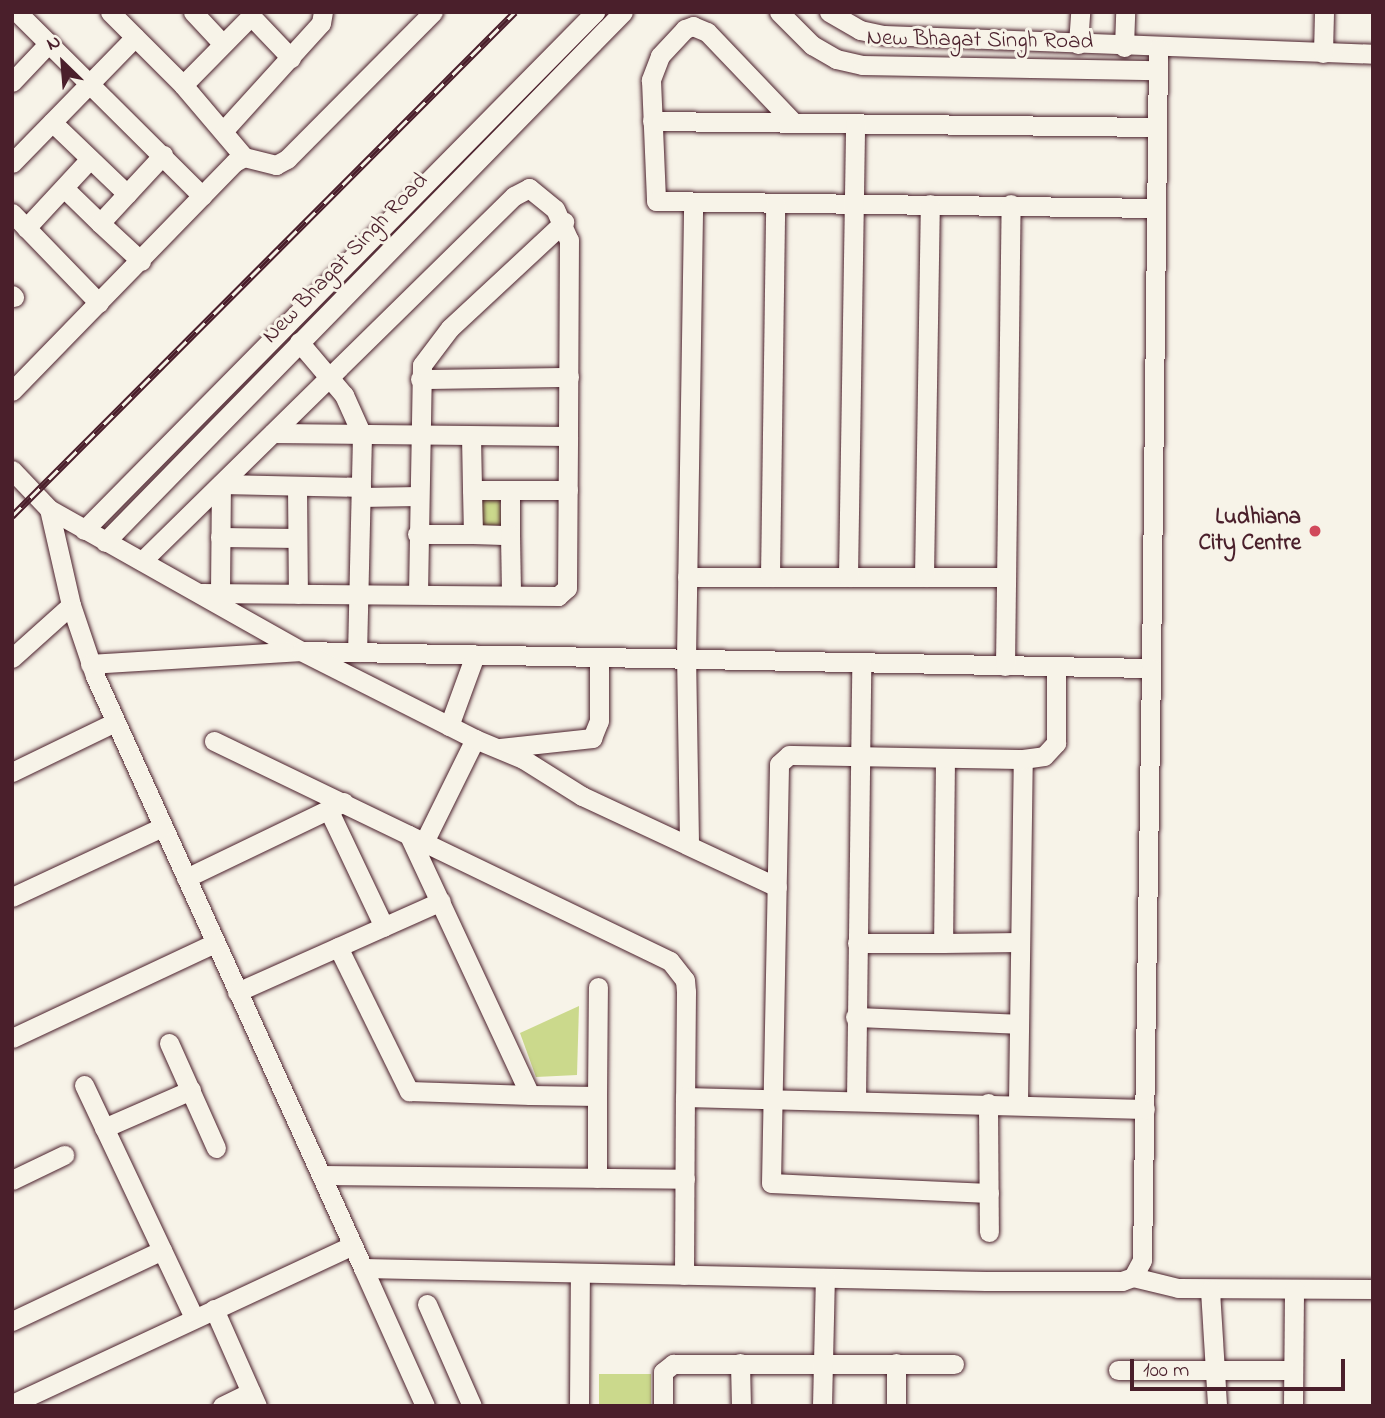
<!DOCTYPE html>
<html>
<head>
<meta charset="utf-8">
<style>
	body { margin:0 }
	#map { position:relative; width:1385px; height:1418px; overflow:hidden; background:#f7f3e8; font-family:"Indie Flower",sans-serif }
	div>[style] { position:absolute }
	.green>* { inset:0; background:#cbd98c }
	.roads { filter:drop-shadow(0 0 2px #4a1f2b) drop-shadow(0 0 2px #4a1f2b) }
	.minor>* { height:19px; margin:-9.5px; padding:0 9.5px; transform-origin:9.5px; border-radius:9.5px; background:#f7f3e8 }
	.rail>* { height:7px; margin-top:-3.5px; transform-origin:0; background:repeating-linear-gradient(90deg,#f7f3e8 0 13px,#4a1f2b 0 26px); box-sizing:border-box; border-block:2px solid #4a1f2b }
	.dots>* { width:19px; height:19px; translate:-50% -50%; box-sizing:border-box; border:4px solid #f7f3e8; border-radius:50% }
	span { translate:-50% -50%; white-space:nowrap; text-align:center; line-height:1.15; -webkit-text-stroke:6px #f7f3e8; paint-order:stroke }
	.street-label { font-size:23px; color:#4a1f2b }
	.poi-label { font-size:23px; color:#4a1f2b; font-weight:700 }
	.right { translate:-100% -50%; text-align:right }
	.frame { position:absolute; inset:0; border:14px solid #4a1f2b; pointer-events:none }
	.north { position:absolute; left:28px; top:28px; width:70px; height:70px; -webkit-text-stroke:5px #f7f3e8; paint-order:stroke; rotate:335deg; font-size:19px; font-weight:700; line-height:28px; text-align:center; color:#4a1f2b }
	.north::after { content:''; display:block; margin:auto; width:24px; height:32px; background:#4a1f2b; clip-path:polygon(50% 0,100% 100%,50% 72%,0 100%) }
	.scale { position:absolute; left:1130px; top:1359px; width:215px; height:32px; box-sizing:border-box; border:4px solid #4a1f2b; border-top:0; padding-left:9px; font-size:21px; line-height:24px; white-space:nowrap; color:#4a1f2b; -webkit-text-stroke:5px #f7f3e8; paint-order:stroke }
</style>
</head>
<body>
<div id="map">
	<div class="green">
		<div style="clip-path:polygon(500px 498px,501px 525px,480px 526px,479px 499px)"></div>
		<div style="clip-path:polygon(579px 1006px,577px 1075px,536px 1077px,520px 1033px)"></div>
		<div style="clip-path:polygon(599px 1374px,651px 1374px,651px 1406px,599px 1406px)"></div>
	</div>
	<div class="roads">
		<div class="minor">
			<div style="left:17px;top:12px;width:261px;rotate:44.8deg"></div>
			<div style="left:110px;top:12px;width:103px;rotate:45deg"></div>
			<div style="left:183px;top:85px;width:94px;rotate:49.7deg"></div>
			<div style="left:193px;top:12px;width:42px;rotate:46.9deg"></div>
			<div style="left:779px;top:12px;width:47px;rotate:45deg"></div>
			<div style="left:812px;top:45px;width:28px;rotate:30deg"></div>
			<div style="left:836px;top:59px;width:27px;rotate:13deg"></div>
			<div style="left:862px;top:65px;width:295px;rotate:1deg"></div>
			<div style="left:829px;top:12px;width:36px;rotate:30deg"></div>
			<div style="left:860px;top:30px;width:25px;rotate:12deg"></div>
			<div style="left:884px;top:35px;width:489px;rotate:2.2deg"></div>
			<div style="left:1078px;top:44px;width:32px;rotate:-86deg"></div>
			<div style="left:1124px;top:47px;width:35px;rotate:-88deg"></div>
			<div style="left:1323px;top:53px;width:41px;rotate:-88.6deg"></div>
			<div style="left:12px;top:82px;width:54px;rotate:-46.5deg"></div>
			<div style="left:183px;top:85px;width:97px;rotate:-45.4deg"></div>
			<div style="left:251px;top:16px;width:58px;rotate:46.4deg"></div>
			<div style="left:652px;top:121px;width:505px;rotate:0.68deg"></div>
			<div style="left:52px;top:122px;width:104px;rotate:43.8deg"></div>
			<div style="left:794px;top:123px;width:126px;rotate:-133.7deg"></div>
			<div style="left:707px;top:32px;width:15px;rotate:-157deg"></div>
			<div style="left:693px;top:26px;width:9px;rotate:159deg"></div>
			<div style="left:685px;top:29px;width:37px;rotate:133deg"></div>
			<div style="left:660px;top:56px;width:26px;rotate:111deg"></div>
			<div style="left:651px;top:80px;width:121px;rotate:87.6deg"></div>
			<div style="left:656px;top:201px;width:497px;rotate:0.8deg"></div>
			<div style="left:224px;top:130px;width:144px;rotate:-47.8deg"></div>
			<div style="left:321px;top:23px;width:11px;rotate:-80deg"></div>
			<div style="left:12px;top:163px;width:176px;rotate:-45.7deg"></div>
			<div style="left:64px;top:188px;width:50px;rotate:44.2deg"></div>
			<div style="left:12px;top:213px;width:125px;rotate:46deg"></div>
			<div style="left:26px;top:228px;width:94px;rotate:-47.2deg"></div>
			<div style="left:141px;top:261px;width:56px;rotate:-137.2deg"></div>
			<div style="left:100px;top:223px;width:93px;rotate:-47.2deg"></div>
			<div style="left:12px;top:295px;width:3px;rotate:45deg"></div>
			<div style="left:299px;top:342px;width:70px;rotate:49.7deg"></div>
			<div style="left:344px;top:395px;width:44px;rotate:65.8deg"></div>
			<div style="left:362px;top:435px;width:217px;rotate:91.3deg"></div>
			<div style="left:420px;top:379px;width:149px;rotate:-0.8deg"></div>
			<div style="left:12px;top:391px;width:320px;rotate:-45.8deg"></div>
			<div style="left:235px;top:162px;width:10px;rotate:-29deg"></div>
			<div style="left:244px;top:157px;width:33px;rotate:14deg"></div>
			<div style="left:276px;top:165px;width:13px;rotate:-29deg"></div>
			<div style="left:287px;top:159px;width:207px;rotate:-45.2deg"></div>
			<div style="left:471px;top:436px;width:54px;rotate:88.9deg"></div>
			<div style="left:472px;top:490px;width:96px"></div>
			<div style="left:12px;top:470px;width:54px;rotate:46.5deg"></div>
			<div style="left:49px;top:509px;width:289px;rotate:29.4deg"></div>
			<div style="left:301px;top:651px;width:850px;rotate:1.15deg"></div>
			<div style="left:1151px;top:668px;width:620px;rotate:-89.35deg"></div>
			<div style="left:297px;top:486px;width:108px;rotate:89.5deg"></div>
			<div style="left:361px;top:497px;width:57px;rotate:-1deg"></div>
			<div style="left:49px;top:509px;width:98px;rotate:77.1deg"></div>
			<div style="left:71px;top:605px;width:75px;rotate:71.3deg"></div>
			<div style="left:95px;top:676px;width:650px;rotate:65.64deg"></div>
			<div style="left:363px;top:1268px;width:623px;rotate:1.2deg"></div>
			<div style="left:986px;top:1281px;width:136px"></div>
			<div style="left:1122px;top:1281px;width:12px;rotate:-20deg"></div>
			<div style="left:1133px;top:1277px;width:19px;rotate:-62deg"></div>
			<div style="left:1142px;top:1260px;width:592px;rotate:-89.13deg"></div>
			<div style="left:84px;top:530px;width:728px;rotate:-45.39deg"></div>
			<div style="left:417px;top:534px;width:56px"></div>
			<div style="left:473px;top:534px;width:44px;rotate:-91.3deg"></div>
			<div style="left:473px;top:534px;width:37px;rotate:2deg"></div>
			<div style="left:510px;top:535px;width:45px;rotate:-90deg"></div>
			<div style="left:510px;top:535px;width:60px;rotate:89deg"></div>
			<div style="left:220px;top:537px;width:77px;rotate:0.7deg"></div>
			<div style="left:105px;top:542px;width:741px;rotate:-45.66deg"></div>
			<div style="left:142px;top:561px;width:521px;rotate:-44.46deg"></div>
			<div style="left:514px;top:196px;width:17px;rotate:-28deg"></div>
			<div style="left:529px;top:188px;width:33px;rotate:39deg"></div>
			<div style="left:555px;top:209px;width:34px;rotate:66deg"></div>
			<div style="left:569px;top:240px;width:196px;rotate:90.3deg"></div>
			<div style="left:687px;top:577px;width:319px"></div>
			<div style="left:770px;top:577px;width:373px;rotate:-89.2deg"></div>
			<div style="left:848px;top:577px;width:454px;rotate:-89.1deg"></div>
			<div style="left:924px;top:577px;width:373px;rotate:-89.1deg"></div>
			<div style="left:201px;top:593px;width:357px;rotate:0.5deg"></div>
			<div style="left:558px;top:596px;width:12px;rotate:-42deg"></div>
			<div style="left:567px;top:588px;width:152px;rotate:-89.6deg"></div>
			<div style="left:568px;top:436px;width:295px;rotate:-179.4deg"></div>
			<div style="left:220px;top:593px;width:109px;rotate:-89.5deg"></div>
			<div style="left:221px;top:484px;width:140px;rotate:1.2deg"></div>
			<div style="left:418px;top:594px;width:229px;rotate:-89deg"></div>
			<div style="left:422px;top:365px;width:46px;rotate:-52.9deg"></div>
			<div style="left:450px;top:328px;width:156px;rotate:-42.9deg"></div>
			<div style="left:12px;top:658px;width:79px;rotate:-41.9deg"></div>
			<div style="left:90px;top:664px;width:211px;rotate:-3.5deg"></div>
			<div style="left:301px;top:651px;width:195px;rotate:26.8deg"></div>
			<div style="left:475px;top:739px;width:115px;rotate:116.3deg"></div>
			<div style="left:1005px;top:666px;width:462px;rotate:-89.3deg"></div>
			<div style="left:449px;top:726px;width:76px;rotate:-69.9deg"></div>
			<div style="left:475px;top:739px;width:52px;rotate:22.6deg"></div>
			<div style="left:523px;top:759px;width:70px;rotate:32.1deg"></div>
			<div style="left:582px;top:796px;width:215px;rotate:25deg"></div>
			<div style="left:214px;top:741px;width:506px;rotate:25.76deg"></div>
			<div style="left:670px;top:961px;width:24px;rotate:52deg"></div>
			<div style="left:685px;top:980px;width:12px;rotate:85deg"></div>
			<div style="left:686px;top:992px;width:105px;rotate:90.5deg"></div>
			<div style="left:500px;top:748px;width:93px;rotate:-6.2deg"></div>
			<div style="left:592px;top:738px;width:18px;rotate:-68deg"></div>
			<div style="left:599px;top:721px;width:64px;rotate:-90deg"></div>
			<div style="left:945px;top:758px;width:185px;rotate:90.6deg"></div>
			<div style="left:943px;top:943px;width:77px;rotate:-0.7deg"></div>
			<div style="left:12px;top:772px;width:114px;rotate:-25.9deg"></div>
			<div style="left:329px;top:811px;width:128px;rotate:64.6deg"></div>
			<div style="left:689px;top:843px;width:184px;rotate:-90.9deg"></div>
			<div style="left:686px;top:659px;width:456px;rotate:-89.1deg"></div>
			<div style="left:186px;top:878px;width:175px;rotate:-25.7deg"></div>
			<div style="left:12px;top:897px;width:166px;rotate:-25deg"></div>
			<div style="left:857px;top:943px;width:86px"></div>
			<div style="left:338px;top:947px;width:161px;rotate:63.8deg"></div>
			<div style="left:409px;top:1091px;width:121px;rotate:1.9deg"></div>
			<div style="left:530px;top:1095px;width:287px;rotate:-115deg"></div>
			<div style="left:237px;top:992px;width:223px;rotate:-24deg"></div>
			<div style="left:855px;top:1017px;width:164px;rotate:2.4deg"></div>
			<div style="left:12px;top:1038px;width:224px;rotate:-25.1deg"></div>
			<div style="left:169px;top:1043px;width:115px;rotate:65.9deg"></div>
			<div style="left:84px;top:1085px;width:258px;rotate:64.7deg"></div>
			<div style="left:530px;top:1095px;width:67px;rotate:0.9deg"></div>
			<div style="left:597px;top:1096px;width:109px;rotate:-89.5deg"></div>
			<div style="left:856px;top:1100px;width:437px;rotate:-89.3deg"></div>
			<div style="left:988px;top:1103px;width:129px;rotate:89.6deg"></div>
			<div style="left:1018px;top:1103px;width:344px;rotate:-89.2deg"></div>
			<div style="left:1023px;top:759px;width:21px;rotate:-8deg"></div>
			<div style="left:1044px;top:756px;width:18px;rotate:-47deg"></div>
			<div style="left:1056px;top:743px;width:76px;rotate:-90deg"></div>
			<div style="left:104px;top:1128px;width:95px;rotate:-23.6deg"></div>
			<div style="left:322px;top:1175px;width:363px;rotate:0.6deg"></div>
			<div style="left:597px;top:1178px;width:82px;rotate:-90deg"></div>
			<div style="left:12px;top:1180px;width:58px;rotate:-25.7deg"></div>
			<div style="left:989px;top:1193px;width:218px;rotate:-177.4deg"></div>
			<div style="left:771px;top:1183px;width:419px;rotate:-88.9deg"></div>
			<div style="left:779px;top:764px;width:13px;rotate:-42deg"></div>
			<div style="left:789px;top:755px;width:234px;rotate:1deg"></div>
			<div style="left:363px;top:1268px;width:151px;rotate:65.8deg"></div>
			<div style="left:684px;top:1275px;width:178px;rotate:-89.7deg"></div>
			<div style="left:685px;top:1097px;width:460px;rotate:1.5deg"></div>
			<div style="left:1133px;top:1277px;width:46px;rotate:13.7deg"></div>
			<div style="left:1178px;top:1288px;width:195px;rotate:0.3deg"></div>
			<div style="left:1210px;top:1290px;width:116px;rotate:86.5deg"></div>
			<div style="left:427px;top:1304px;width:111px;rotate:66.2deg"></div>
			<div style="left:214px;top:1309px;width:106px;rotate:66.1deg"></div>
			<div style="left:12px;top:1321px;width:166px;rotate:-25.3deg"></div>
			<div style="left:740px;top:1363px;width:43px;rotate:88.7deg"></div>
			<div style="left:896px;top:1363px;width:43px;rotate:90deg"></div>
			<div style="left:1118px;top:1370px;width:175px"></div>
			<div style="left:12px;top:1404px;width:376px;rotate:-25deg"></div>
			<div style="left:222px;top:1406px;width:32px;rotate:-26deg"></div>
			<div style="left:579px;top:1406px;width:133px;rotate:-89.6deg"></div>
			<div style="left:663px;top:1406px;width:34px;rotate:-90deg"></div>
			<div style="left:663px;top:1372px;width:13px;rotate:-39deg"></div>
			<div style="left:673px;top:1364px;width:281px"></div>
			<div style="left:822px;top:1406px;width:128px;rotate:-88.7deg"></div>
			<div style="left:1293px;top:1406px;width:117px;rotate:-89.5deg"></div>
		</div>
	</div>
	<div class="rail">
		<div style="left:12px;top:516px;width:712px;rotate:-45.06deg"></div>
	</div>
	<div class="dots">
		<div style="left:1315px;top:531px;background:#d1495b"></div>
	</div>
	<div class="street-label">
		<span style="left:980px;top:41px;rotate:1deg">New Bhagat Singh Road</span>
		<span style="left:346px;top:259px;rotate:-46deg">New Bhagat Singh Road</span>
	</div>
	<div class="poi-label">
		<span class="right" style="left:1301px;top:531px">Ludhiana<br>City Centre</span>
	</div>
	<div class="frame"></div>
	<div class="north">N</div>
	<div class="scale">100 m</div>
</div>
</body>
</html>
